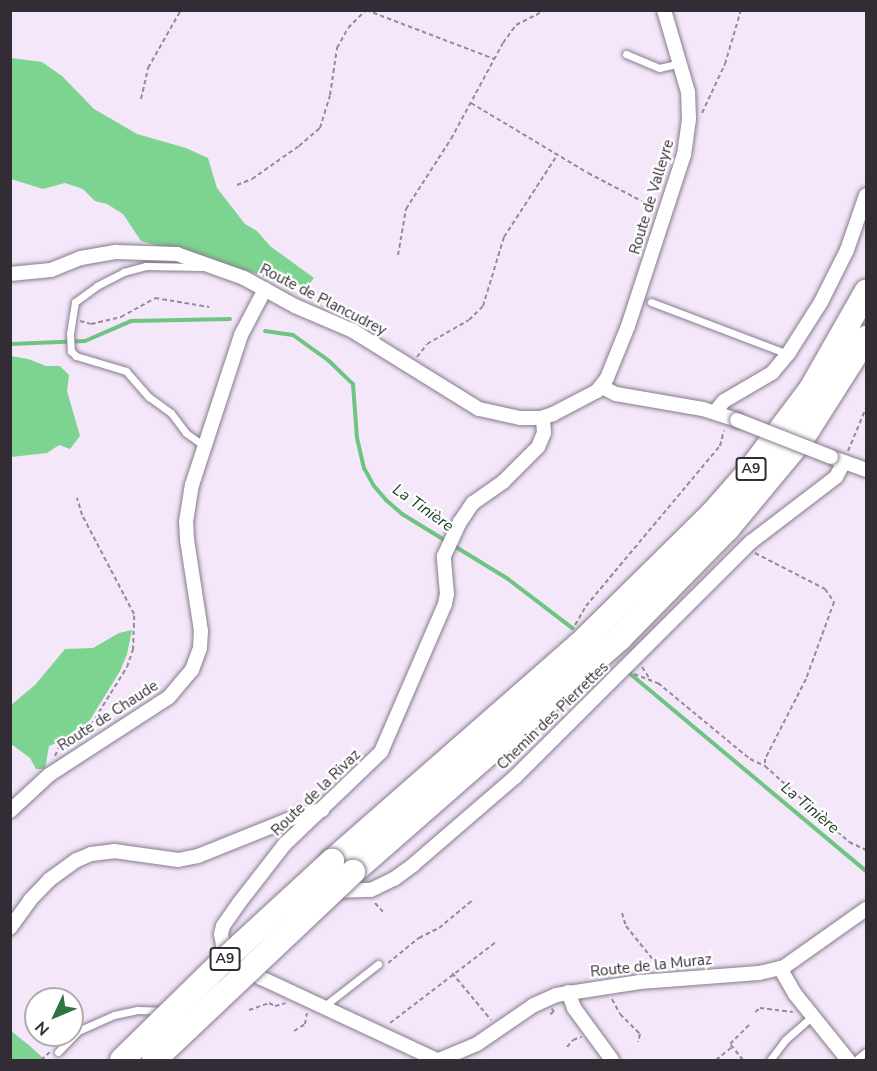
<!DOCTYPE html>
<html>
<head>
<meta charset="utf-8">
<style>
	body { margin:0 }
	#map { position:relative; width:877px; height:1071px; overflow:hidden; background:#f4e7fa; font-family:"Nunito Sans",sans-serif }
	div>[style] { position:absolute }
	.forest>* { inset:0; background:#7dd390 }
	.stream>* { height:4px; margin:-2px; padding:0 2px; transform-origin:2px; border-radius:2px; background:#6ec582 }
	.path>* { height:2px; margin-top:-1px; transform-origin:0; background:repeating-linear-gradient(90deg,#948b98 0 4.5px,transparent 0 7.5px) }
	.roads { filter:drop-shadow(0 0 2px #867a8c) drop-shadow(0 0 2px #867a8c) }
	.lane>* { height:7px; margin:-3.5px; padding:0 3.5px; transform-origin:3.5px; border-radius:3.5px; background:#fff }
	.street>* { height:14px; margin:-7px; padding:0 7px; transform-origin:7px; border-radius:7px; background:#fff }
	.highway>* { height:24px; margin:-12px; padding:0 12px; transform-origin:12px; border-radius:12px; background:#fff }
	.bridges { filter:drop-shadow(0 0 2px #867a8c) drop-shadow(0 0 2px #867a8c) }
	.street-bridge>* { height:14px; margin:-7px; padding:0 7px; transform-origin:7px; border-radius:7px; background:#fff }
	.highway-bridge>* { height:24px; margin:-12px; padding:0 12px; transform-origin:12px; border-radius:12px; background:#fff }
	span { translate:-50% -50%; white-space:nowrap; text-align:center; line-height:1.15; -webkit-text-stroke:4.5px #fff; paint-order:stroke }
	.shield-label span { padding:2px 4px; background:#fff; border:2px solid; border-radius:4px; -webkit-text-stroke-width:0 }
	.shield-label { font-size:14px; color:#322d34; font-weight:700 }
	.street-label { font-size:15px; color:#322d34 }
	.water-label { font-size:16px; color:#173b20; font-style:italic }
	.frame { position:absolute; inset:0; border:12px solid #322d34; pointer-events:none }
	.north { position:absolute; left:24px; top:987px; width:60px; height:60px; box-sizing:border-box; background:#fff; border:2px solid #adabae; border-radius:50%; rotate:226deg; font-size:16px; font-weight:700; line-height:24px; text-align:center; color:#322d34 }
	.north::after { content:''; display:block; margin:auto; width:21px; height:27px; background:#2e7542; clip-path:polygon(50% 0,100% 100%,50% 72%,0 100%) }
</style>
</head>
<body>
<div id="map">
	<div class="forest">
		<div style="clip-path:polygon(11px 58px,42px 62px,62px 76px,94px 109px,137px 134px,186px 148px,208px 158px,217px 188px,245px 224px,257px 231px,270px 246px,314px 278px,307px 287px,283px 285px,260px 275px,141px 241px,123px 214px,107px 204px,95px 201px,83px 189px,65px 183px,43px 189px,11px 179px)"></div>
		<div style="clip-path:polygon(11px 356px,28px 359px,46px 366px,60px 366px,69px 375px,67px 391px,80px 436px,70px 449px,59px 445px,47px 453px,11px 457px)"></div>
		<div style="clip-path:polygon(132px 630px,127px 654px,120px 671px,90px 720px,74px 735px,49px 746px,45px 769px,36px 769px,30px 758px,11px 744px,11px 705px,35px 685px,65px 649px,93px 648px,119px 633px)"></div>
		<div style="clip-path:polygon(11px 1031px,30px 1046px,45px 1060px,11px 1060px)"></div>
	</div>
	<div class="stream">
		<div style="left:265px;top:331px;width:28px;rotate:8deg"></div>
		<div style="left:293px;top:335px;width:44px;rotate:35.8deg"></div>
		<div style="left:329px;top:361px;width:33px;rotate:44deg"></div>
		<div style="left:353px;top:384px;width:54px;rotate:85.8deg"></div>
		<div style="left:357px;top:438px;width:31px;rotate:77deg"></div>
		<div style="left:364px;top:468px;width:21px;rotate:61deg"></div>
		<div style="left:374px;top:486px;width:18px;rotate:49deg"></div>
		<div style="left:386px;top:500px;width:21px;rotate:41deg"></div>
		<div style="left:402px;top:514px;width:124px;rotate:31.5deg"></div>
		<div style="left:508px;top:579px;width:81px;rotate:37.4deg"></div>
		<div style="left:10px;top:344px;width:75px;rotate:-2.3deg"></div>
		<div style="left:85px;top:341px;width:50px;rotate:-23.5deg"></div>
		<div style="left:131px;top:321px;width:99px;rotate:-1.2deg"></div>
		<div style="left:628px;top:672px;width:310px;rotate:39.9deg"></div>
	</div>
	<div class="path">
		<div style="left:366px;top:10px;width:137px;rotate:20.9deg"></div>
		<div style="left:141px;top:99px;width:32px;rotate:-77deg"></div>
		<div style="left:148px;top:68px;width:67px;rotate:-60.4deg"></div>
		<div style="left:471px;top:103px;width:136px;rotate:30.9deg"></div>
		<div style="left:588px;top:173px;width:73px;rotate:27.6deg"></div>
		<div style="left:702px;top:113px;width:54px;rotate:-64.9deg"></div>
		<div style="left:725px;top:64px;width:56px;rotate:-73.5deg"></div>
		<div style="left:237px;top:185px;width:16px;rotate:-22deg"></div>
		<div style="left:252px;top:179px;width:57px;rotate:-35.1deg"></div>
		<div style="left:299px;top:146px;width:28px;rotate:-41deg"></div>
		<div style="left:320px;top:128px;width:34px;rotate:-73deg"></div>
		<div style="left:330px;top:95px;width:48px;rotate:-81.5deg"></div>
		<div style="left:337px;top:48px;width:23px;rotate:-61deg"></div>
		<div style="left:348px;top:28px;width:25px;rotate:-45deg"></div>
		<div style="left:398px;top:255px;width:47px;rotate:-80.1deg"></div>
		<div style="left:406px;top:209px;width:83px;rotate:-57.3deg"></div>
		<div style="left:451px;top:139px;width:109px;rotate:-61.6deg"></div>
		<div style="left:503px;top:43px;width:22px;rotate:-54deg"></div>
		<div style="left:516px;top:25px;width:34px;rotate:-27deg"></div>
		<div style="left:80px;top:321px;width:11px;rotate:15deg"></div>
		<div style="left:91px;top:324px;width:31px;rotate:-13deg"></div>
		<div style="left:121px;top:317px;width:39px;rotate:-29deg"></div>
		<div style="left:155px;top:298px;width:55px;rotate:9.5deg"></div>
		<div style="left:417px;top:357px;width:16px;rotate:-52deg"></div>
		<div style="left:427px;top:344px;width:48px;rotate:-29.7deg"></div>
		<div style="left:469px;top:320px;width:20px;rotate:-45deg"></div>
		<div style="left:483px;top:306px;width:72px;rotate:-73.1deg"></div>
		<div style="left:504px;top:237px;width:99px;rotate:-57deg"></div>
		<div style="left:848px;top:451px;width:47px;rotate:-67.3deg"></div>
		<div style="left:755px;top:553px;width:79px;rotate:27.2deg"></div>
		<div style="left:825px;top:589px;width:16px;rotate:55deg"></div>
		<div style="left:834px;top:602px;width:82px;rotate:110deg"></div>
		<div style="left:806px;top:679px;width:90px;rotate:117.1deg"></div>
		<div style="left:765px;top:759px;width:7px;rotate:90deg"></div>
		<div style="left:765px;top:766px;width:113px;rotate:42.1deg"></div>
		<div style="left:849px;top:842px;width:19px;rotate:25deg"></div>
		<div style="left:575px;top:625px;width:22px;rotate:-60deg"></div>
		<div style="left:586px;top:606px;width:209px;rotate:-50.1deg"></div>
		<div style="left:720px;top:446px;width:16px;rotate:-76deg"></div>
		<div style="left:642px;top:667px;width:17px;rotate:57deg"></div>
		<div style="left:634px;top:674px;width:26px;rotate:21deg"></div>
		<div style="left:658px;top:683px;width:119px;rotate:39.6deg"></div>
		<div style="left:750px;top:759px;width:17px;rotate:25deg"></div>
		<div style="left:55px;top:756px;width:12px;rotate:-66deg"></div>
		<div style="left:60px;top:745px;width:24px;rotate:-28deg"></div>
		<div style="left:81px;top:734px;width:13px;rotate:-42deg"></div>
		<div style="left:91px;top:725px;width:68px;rotate:-58.2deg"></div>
		<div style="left:127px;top:667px;width:18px;rotate:-71deg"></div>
		<div style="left:133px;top:650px;width:36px;rotate:-88deg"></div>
		<div style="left:134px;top:614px;width:112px;rotate:-117.7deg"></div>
		<div style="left:82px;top:515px;width:18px;rotate:-106deg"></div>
		<div style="left:375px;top:903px;width:12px;rotate:48deg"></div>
		<div style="left:622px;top:913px;width:14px;rotate:73deg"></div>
		<div style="left:626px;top:926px;width:53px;rotate:51.2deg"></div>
		<div style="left:388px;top:963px;width:40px;rotate:-39deg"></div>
		<div style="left:419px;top:938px;width:22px;rotate:-27deg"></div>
		<div style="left:439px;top:928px;width:45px;rotate:-39.6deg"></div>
		<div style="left:452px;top:973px;width:61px;rotate:50.3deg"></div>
		<div style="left:612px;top:999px;width:17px;rotate:62deg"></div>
		<div style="left:620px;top:1014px;width:28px;rotate:45deg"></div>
		<div style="left:640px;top:1034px;width:8px;rotate:104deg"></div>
		<div style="left:249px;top:1010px;width:21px;rotate:-19deg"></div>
		<div style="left:269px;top:1003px;width:7px;rotate:27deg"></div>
		<div style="left:275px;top:1006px;width:11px;rotate:-15deg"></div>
		<div style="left:755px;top:1012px;width:6px;rotate:-39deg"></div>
		<div style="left:760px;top:1008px;width:33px;rotate:7deg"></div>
		<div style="left:550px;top:1014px;width:4px;rotate:-27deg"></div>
		<div style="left:554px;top:1012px;width:4px;rotate:-124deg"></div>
		<div style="left:390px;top:1023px;width:133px;rotate:-37.4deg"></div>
		<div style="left:294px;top:1031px;width:13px;rotate:-32deg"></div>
		<div style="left:305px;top:1024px;width:11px;rotate:-80deg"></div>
		<div style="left:567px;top:1047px;width:9px;rotate:-49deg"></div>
		<div style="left:573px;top:1040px;width:9px;rotate:-21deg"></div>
		<div style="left:41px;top:1060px;width:12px;rotate:-42deg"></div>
		<div style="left:716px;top:1060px;width:21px;rotate:-39deg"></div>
		<div style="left:743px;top:1060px;width:21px;rotate:-129deg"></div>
		<div style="left:730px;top:1044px;width:27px;rotate:-45deg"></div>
	</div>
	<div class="roads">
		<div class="lane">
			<div style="left:626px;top:54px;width:36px;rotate:23deg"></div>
			<div style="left:659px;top:68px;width:22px;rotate:-13deg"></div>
			<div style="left:201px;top:267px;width:55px;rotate:-179deg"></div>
			<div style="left:146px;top:266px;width:23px;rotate:165deg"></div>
			<div style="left:124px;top:272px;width:30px;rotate:153deg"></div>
			<div style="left:97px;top:286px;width:27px;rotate:144deg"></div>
			<div style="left:75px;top:302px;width:32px;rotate:99deg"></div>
			<div style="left:70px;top:334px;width:17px;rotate:87deg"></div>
			<div style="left:71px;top:351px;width:7px;rotate:45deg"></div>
			<div style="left:76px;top:356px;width:52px;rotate:16.7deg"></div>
			<div style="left:126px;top:371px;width:35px;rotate:49deg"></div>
			<div style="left:149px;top:397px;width:27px;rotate:36deg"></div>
			<div style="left:171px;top:413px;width:25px;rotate:53deg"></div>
			<div style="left:186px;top:433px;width:21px;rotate:35deg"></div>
			<div style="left:651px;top:302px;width:147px;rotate:20.8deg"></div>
			<div style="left:323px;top:1007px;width:70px;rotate:-38deg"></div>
			<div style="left:58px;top:1052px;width:29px;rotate:-46deg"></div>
			<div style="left:78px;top:1031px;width:39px;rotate:-24deg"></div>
			<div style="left:114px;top:1015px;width:24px;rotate:-12deg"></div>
			<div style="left:137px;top:1010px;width:25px;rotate:2deg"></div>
			<div style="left:770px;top:1060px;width:25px;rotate:-53deg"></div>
			<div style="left:785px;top:1040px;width:37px;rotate:-41deg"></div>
			<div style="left:856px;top:1060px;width:13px;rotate:-39deg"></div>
		</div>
		<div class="street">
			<div style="left:10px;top:274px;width:41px;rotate:-5.6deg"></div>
			<div style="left:51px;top:270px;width:32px;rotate:-22deg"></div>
			<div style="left:81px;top:258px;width:36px;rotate:-10deg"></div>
			<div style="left:116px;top:252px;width:61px;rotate:1.9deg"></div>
			<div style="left:177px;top:254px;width:71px;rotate:19.7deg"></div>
			<div style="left:244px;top:278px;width:58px;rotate:28.8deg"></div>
			<div style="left:295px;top:306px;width:63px;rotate:23.3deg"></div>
			<div style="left:353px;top:331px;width:148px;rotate:31.8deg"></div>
			<div style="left:479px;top:409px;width:42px;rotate:12.4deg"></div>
			<div style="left:520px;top:418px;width:21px"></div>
			<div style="left:541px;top:418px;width:13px;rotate:-18deg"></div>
			<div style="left:553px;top:414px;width:50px;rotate:-27.6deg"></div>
			<div style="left:597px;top:391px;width:16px;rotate:-52deg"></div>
			<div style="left:607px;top:378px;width:56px;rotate:-68deg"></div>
			<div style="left:628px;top:326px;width:180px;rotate:-71.9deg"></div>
			<div style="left:684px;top:155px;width:36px;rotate:-82deg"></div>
			<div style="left:689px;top:119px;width:27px;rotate:-92deg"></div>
			<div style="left:688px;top:92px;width:85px;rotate:-106.3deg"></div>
			<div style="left:602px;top:387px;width:16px;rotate:27deg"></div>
			<div style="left:616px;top:394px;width:88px;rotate:9.8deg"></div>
			<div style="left:703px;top:409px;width:36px;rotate:18deg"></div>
			<div style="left:715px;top:412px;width:14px;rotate:-51deg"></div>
			<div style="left:724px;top:401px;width:56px;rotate:-30.3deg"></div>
			<div style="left:772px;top:373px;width:25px;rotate:-50deg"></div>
			<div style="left:788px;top:354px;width:62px;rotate:-57.6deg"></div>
			<div style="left:821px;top:302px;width:58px;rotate:-63.4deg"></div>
			<div style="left:847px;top:250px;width:58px;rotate:-70.9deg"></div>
			<div style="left:836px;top:459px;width:32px;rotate:20deg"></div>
			<div style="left:10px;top:811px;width:53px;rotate:-42.7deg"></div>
			<div style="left:49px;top:775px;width:143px;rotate:-33deg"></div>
			<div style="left:169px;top:697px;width:35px;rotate:-50deg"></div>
			<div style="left:192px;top:670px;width:23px;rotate:-70deg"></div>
			<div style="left:200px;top:648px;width:17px;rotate:-87deg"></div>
			<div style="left:201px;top:631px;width:93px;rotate:-98.7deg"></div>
			<div style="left:187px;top:539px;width:17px;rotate:-93deg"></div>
			<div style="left:186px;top:522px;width:37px;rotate:-81deg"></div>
			<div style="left:192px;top:485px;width:158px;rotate:-71.9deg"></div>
			<div style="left:241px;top:335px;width:52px;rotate:-62.4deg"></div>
			<div style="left:334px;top:891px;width:37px;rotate:-2deg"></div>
			<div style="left:371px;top:890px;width:25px;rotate:-26deg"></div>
			<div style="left:394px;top:879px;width:24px;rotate:-36deg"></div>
			<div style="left:413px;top:865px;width:135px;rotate:-40.8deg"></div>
			<div style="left:515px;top:777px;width:333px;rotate:-44.9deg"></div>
			<div style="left:751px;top:542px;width:107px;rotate:-37.4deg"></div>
			<div style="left:836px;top:477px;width:17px;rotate:-62deg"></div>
			<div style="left:10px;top:928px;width:34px;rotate:-54deg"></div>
			<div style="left:30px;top:900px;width:28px;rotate:-46deg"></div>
			<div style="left:49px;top:880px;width:34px;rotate:-36deg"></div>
			<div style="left:77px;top:860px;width:15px;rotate:-23deg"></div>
			<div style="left:91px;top:854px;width:23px;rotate:-7deg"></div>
			<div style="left:114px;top:851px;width:65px;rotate:8deg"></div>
			<div style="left:178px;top:860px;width:20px;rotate:-11deg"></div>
			<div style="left:198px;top:856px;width:110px;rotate:-21.9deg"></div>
			<div style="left:300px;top:815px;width:23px;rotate:-13deg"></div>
			<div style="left:780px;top:968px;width:30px;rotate:60deg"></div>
			<div style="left:795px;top:994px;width:85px;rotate:51.2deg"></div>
			<div style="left:214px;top:988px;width:49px;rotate:-45deg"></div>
			<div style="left:568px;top:992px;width:17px;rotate:69deg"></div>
			<div style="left:574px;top:1008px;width:64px;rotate:53.8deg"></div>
			<div style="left:437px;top:1060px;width:194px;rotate:-155deg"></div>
			<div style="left:261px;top:978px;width:37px;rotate:-145deg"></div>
			<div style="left:231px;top:957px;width:14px;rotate:-124deg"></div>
			<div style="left:223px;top:945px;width:11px;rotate:-100deg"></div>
			<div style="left:221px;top:934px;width:8px;rotate:-76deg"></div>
			<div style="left:223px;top:926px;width:28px;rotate:-55deg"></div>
			<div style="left:239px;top:903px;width:75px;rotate:-52.1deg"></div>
			<div style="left:285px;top:844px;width:133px;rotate:-43.8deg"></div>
			<div style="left:381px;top:752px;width:161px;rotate:-66.6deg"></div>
			<div style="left:445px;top:604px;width:10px;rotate:-79deg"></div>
			<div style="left:447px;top:594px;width:38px;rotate:-95deg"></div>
			<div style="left:444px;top:556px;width:38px;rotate:-65deg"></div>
			<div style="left:460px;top:522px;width:23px;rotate:-56deg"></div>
			<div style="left:473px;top:503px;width:37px;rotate:-35deg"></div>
			<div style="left:503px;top:482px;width:49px;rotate:-45deg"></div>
			<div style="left:538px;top:447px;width:15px;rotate:-67deg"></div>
			<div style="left:544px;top:433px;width:15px;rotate:-94deg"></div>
			<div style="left:439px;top:1060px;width:41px;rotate:-22.8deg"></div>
			<div style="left:477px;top:1044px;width:69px;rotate:-34.4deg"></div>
			<div style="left:534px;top:1005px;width:24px;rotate:-24deg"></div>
			<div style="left:556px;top:995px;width:85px;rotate:-8.8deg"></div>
			<div style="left:640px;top:982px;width:119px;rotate:-4.3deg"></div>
			<div style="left:759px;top:973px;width:26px;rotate:-13deg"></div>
			<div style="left:784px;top:967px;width:100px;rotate:-35.3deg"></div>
		</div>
		<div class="highway">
			<div style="left:332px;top:861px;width:330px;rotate:-41.2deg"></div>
			<div style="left:580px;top:644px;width:185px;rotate:-44.6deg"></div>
			<div style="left:712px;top:514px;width:53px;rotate:-48.8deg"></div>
			<div style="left:747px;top:474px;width:106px;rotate:-53deg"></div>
			<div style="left:811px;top:389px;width:112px;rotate:-60.4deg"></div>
			<div style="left:353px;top:872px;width:355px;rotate:-41.2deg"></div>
			<div style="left:620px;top:638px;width:154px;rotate:-45.5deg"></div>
			<div style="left:728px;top:528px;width:116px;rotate:-50.3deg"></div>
			<div style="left:802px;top:439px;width:120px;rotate:-57.6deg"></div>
		</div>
	</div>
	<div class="bridges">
		<div class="street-bridge">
			<div style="left:737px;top:420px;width:101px;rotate:21.5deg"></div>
		</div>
		<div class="highway-bridge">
			<div style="left:122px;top:1060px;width:139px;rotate:-44.4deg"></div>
			<div style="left:221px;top:963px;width:151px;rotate:-42.6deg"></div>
			<div style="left:154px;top:1060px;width:274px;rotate:-43.4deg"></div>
		</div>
	</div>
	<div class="shield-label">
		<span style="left:751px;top:469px">A9</span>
		<span style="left:225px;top:959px">A9</span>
	</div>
	<div class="street-label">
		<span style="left:652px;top:197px;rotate:-73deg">Route de Valleyre</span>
		<span style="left:323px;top:300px;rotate:27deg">Route de Plancudrey</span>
		<span style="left:108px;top:716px;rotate:-33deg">Route de Chaude</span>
		<span style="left:553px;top:716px;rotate:-44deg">Chemin des Pierrettes</span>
		<span style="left:316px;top:793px;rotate:-44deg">Route de la Rivaz</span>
		<span style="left:651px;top:966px;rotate:-6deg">Route de la Muraz</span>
	</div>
	<div class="water-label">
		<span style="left:423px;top:508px;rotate:35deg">La Tinière</span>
		<span style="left:810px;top:808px;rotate:40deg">La Tinière</span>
	</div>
	<div class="frame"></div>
	<div class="north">N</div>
</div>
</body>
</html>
